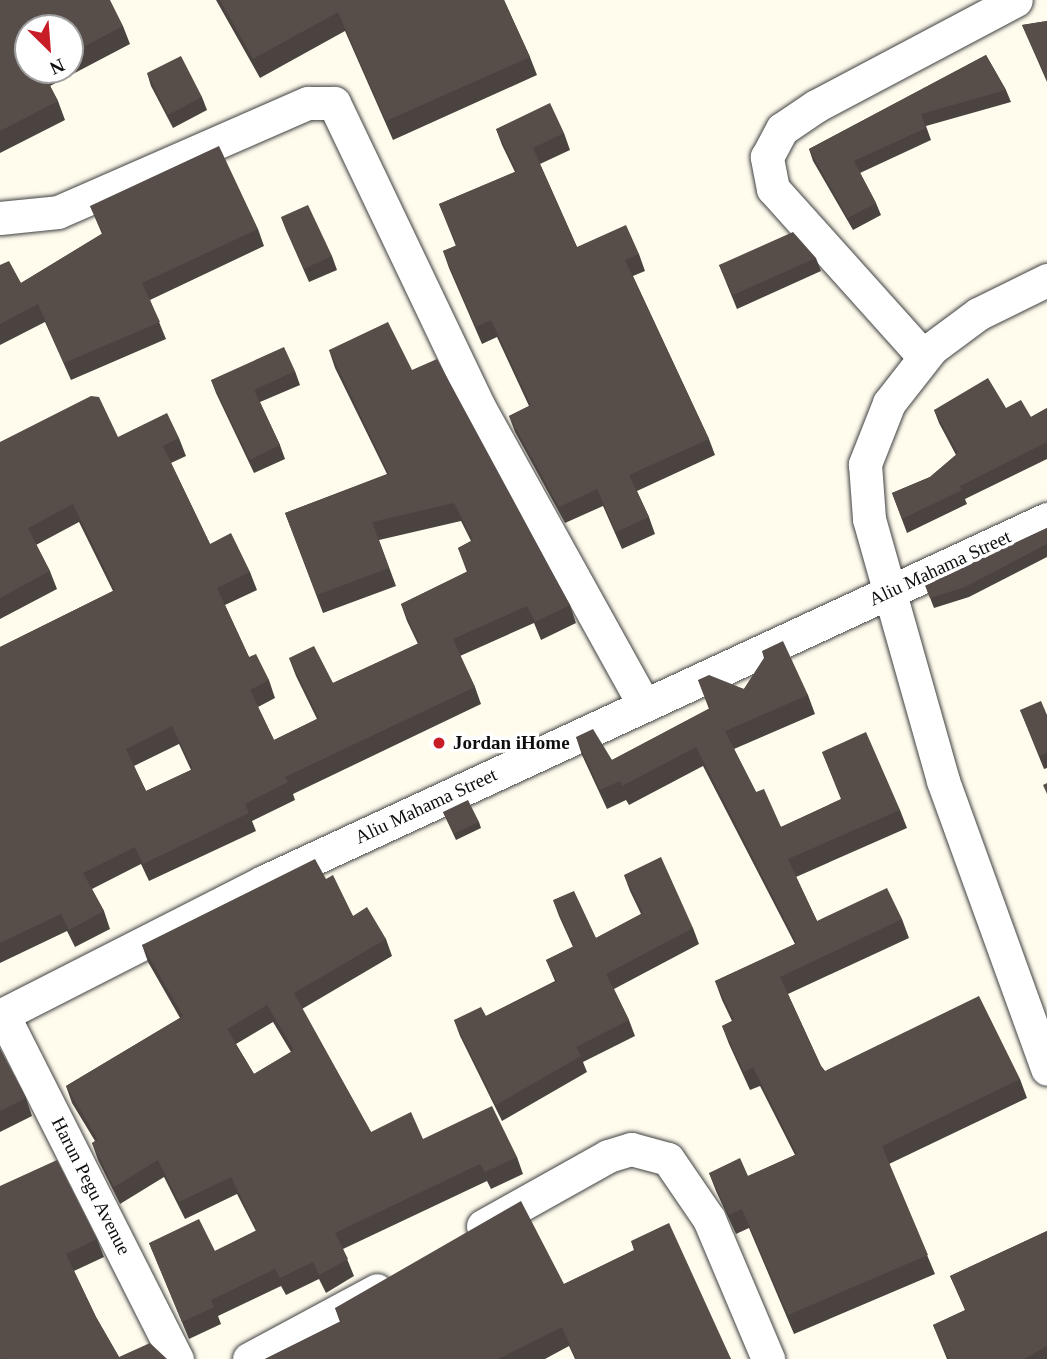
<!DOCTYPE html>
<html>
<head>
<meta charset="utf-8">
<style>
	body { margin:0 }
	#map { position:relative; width:1047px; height:1359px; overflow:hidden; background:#fffcee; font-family:"Times New Roman",serif }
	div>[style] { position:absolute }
	.roads { filter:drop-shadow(0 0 2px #414141) drop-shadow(0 0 2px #414141) }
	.street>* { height:33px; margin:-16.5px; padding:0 16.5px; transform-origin:16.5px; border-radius:16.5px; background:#fff }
	.wall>* { inset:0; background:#4b433f }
	.building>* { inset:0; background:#574e49 }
	.dots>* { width:19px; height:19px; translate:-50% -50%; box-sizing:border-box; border:4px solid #fff; border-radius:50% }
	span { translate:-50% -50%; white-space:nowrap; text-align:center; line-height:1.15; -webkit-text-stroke:7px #fff; paint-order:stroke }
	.street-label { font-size:19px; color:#0e0e0e }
	.poi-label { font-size:19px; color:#0e0e0e; font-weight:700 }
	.left { translate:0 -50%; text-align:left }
	.north { position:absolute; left:14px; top:14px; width:70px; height:70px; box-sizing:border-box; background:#fff; border:2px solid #9f9f9f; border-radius:50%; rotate:155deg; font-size:19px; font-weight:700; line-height:28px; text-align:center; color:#0e0e0e }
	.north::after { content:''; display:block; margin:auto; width:24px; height:32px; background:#c81c26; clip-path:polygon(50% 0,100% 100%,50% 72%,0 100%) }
</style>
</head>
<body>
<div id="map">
	<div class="roads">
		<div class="street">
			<div style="left:0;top:218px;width:58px;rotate:-5.9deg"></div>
			<div style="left:58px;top:212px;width:273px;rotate:-23.6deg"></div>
			<div style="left:308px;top:103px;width:26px"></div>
			<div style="left:334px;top:103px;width:339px;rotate:64.5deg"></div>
			<div style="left:480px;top:409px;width:338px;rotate:61deg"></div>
			<div style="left:1047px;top:280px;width:77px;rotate:153.8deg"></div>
			<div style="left:978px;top:314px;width:57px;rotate:143.5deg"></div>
			<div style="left:932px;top:348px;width:70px;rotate:128deg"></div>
			<div style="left:889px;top:403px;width:66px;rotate:111.5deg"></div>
			<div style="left:865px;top:464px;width:55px;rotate:85.8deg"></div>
			<div style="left:869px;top:519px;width:272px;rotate:74.2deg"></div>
			<div style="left:943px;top:781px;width:306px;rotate:70.1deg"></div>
			<div style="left:924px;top:357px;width:226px;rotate:-131.9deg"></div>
			<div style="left:773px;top:189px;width:33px;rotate:-101deg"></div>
			<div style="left:767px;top:157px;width:32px;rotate:-62deg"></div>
			<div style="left:782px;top:129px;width:41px;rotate:-34.1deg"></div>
			<div style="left:816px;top:106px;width:226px;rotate:-27.9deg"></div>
			<div style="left:3px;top:1015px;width:386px;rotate:63.2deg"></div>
			<div style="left:0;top:1016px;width:295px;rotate:-27deg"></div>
			<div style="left:263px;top:882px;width:864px;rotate:-24.84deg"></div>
			<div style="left:483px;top:1226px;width:143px;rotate:-29.2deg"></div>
			<div style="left:608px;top:1156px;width:24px;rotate:-17deg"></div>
			<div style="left:631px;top:1149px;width:38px;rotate:15deg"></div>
			<div style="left:668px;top:1159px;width:73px;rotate:55.7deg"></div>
			<div style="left:709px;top:1219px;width:152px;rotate:67.1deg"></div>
			<div style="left:249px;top:1359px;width:145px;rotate:-28.3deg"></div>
		</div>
	</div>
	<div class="wall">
		<div style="clip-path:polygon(evenodd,0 0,123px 26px,130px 44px,50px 86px,58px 101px,65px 120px,0 153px,0 0,70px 28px,70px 70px,28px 70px,70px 28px)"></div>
		<div style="clip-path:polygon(216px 0,504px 0,530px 57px,537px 75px,393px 140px,345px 31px,260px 78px)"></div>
		<div style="clip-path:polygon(1047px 21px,1047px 82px,1022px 25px)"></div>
		<div style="clip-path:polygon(986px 55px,1006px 90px,1011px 102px,926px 126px,931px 140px,860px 173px,876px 203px,881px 215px,853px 230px,813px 161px,809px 149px)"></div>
		<div style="clip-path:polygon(147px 73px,202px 97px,207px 110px,173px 128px,151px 86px)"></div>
		<div style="clip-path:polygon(496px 129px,564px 133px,570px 150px,540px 164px,577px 247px,639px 254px,645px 271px,633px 276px,709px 439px,715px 455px,637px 491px,649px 517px,655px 534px,622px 549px,603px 506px,565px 523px,515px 432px,509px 416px,529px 406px,497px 337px,482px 344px,449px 268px,443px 251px,456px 246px,439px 204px,515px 172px,502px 145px)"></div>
		<div style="clip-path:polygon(90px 206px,258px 229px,264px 246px,150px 300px,166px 339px,71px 380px,45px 322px,0 345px,0 265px,21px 283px,102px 234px)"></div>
		<div style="clip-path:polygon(281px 217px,332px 256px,337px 270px,309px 282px,286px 230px)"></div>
		<div style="clip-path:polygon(816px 258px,821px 271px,737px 309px,719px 265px)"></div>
		<div style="clip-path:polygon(evenodd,329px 350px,412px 370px,570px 605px,576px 623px,541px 640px,534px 623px,460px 656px,475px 687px,481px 704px,293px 794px,295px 800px,252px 821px,256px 831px,149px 881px,141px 864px,92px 889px,104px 911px,110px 929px,75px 947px,67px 931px,0 963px,0 647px,113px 591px,79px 522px,36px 545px,50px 571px,57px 589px,0 619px,0 442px,118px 437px,179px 438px,186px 456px,171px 463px,210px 544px,250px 572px,257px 590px,225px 605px,249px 657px,269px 680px,275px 698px,258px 707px,274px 740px,317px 719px,296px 676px,289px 658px,333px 683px,418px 644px,407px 621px,401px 604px,467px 572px,458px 548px,471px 541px,461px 521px,379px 540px,396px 586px,323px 613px,285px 513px,387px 474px,335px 368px,329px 350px,179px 744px,191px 770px,146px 791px,134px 766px,179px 744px)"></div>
		<div style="clip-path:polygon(295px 371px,300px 385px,260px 402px,280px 445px,285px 459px,254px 473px,216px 393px,211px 380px)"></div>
		<div style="clip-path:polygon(1006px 408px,1031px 417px,1047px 408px,1047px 459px,965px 499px,967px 504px,907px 533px,892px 493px,930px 477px,956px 455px,939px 423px,934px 410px)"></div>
		<div style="clip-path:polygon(1047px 528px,1047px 557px,969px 597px,934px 608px,925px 585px)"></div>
		<div style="clip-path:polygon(762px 651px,808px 695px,815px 714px,734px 749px,756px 792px,781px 827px,841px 799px,822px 752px,900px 810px,907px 828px,796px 877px,817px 921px,902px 919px,909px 938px,788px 994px,821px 1066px,825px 1071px,1020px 1079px,1027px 1098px,889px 1164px,935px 1274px,794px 1334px,749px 1228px,736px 1234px,716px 1191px,709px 1173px,748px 1176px,795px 1155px,760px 1086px,750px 1090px,729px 1044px,722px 1026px,732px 1021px,722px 1000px,715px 981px,795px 944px,703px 766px,629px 805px,626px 800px,607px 809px,582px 755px,576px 737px,612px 760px,709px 709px,698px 680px,744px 689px,764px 658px)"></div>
		<div style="clip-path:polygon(1020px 710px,1047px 715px,1047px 768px,1044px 769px)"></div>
		<div style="clip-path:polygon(443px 812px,479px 822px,481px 828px,456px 840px)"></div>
		<div style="clip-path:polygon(624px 875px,693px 928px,699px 944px,614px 989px,629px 1020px,635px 1036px,583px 1062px,587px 1072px,502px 1121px,460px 1036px,454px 1020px,486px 1016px,555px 981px,546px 960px,573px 947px,559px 916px,553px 900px,596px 938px,641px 914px,630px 891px)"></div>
		<div style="clip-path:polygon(evenodd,326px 879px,353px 916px,386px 939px,392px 956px,302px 1009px,371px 1132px,423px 1139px,517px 1157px,523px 1174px,491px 1189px,487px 1181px,343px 1249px,354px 1276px,326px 1293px,319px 1279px,286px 1295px,281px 1286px,218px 1316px,221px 1324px,189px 1339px,149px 1243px,215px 1251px,256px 1231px,237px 1194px,185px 1219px,164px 1177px,120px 1204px,98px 1160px,92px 1143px,95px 1141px,72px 1103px,66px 1086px,180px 1018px,148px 962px,142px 945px,326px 879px,273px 1022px,291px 1052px,254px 1074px,236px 1044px,273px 1022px)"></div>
		<div style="clip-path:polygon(0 1049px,26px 1098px,32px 1116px,0 1132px)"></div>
		<div style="clip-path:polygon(0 1186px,97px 1239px,104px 1257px,74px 1271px,96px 1317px,119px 1357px,167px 1359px,0 1359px)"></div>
		<div style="clip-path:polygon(1047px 1231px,1047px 1359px,947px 1359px,933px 1325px,965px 1310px,950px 1276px)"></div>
		<div style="clip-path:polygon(631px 1241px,731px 1359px,575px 1359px,569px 1346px,545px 1359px,265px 1359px,340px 1322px,335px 1308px,564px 1284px,634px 1250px)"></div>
	</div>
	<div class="building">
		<div style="clip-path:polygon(0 0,110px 0,123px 26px,70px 54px,70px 28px,28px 28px,28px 70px,42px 70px,58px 101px,0 131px)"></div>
		<div style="clip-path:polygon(220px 0,504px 0,530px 57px,386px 121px,338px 12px,253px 59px)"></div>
		<div style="clip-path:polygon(1047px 21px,1047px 79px,1022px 25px)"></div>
		<div style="clip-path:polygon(986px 55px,1006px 90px,921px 114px,926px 128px,854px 161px,876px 203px,848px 218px,809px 149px)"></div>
		<div style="clip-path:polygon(181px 56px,202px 97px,168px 115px,147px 73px)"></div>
		<div style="clip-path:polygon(550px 103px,564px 133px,533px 148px,577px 247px,626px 225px,639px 254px,625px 260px,709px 439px,629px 475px,649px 517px,616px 532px,597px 489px,559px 507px,509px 416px,531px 405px,491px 320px,476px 327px,443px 251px,457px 245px,439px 204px,517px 171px,496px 129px)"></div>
		<div style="clip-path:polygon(219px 146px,258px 229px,142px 283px,160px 322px,64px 363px,38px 304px,0 324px,0 265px,9px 261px,21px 283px,103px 233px,90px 206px)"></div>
		<div style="clip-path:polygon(308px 205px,332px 256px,304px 269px,281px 217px)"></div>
		<div style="clip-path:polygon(793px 232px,816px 258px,733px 295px,719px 265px)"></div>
		<div style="clip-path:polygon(evenodd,388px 322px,412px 370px,437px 359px,570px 605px,535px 622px,527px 606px,453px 639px,475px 687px,285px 777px,288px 782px,245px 804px,249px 813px,143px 864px,135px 847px,83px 873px,104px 911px,69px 930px,61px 914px,0 943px,0 647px,115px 590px,73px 504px,28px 528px,50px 571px,0 598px,0 442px,91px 396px,99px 397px,118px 437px,167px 413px,179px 438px,163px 446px,210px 544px,231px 533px,250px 572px,217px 588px,249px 657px,256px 654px,269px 680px,250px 690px,274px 740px,319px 718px,289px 658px,314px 646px,333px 683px,419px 643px,401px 604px,468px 571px,458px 548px,473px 540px,454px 503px,372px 522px,389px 568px,317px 595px,285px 513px,389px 474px,329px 350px,388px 322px,172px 726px,193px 769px,146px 791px,126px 749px,172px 726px)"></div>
		<div style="clip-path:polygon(284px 347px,295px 371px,254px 390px,280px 445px,250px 460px,211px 380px)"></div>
		<div style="clip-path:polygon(988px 378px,1006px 408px,1021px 400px,1031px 417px,1047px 408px,1047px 442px,960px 486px,962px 490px,902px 519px,892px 493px,930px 477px,958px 453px,934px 410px)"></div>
		<div style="clip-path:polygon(1047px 528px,1047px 544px,965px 587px,930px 598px,925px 585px)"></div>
		<div style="clip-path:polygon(783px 641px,808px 695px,725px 731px,756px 792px,764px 789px,781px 827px,842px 799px,822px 752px,866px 732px,900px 810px,788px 859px,817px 921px,887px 888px,902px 919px,780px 977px,821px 1066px,825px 1071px,979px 996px,1020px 1079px,882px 1146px,928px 1255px,788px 1315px,742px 1209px,729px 1215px,709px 1173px,740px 1158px,748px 1176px,797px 1154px,753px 1067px,744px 1072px,722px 1026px,734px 1020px,715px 981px,797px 943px,696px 747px,622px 786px,620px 781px,600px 790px,576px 737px,593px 729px,612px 760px,710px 708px,698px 680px,709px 675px,744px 689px,765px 657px,762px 651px)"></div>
		<div style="clip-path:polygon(1041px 701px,1047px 715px,1047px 753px,1040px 756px,1020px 710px)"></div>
		<div style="clip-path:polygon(1047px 783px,1047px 794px,1043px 785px)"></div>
		<div style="clip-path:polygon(468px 800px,479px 822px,454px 834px,443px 812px)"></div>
		<div style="clip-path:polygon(661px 857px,693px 928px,606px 974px,629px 1020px,576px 1047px,581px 1056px,496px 1105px,454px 1020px,481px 1007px,486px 1016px,557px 981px,546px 960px,574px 946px,553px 900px,574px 891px,596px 938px,643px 913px,624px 875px)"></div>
		<div style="clip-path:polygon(evenodd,315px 859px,326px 879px,333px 875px,353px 916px,367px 907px,386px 939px,294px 993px,371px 1132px,411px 1112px,423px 1139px,492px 1106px,517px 1157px,485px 1172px,480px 1164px,335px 1233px,348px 1259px,319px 1275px,313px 1262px,280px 1278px,275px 1269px,211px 1300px,214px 1307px,182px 1322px,149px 1243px,199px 1219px,215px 1251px,257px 1230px,231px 1177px,179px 1202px,158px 1160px,114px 1187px,92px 1143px,98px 1140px,66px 1086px,183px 1016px,142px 945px,315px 859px,267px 1005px,294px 1050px,254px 1074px,227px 1029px,267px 1005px)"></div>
		<div style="clip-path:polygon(0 1049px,26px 1098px,0 1111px)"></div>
		<div style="clip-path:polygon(57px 1160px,97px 1239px,66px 1254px,96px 1317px,119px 1357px,150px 1343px,167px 1359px,1px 1359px,0 1357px,0 1186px)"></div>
		<div style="clip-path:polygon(521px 1201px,564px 1284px,635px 1250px,631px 1241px,669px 1223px,731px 1359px,576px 1359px,562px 1327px,498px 1359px,265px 1359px,341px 1321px,335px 1308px)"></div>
		<div style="clip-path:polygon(1047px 1231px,1047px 1346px,1024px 1359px,949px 1359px,933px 1325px,966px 1310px,950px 1276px)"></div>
	</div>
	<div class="dots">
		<div style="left:439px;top:743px;background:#c81c26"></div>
	</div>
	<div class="street-label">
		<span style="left:940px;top:568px;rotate:-25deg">Aliu Mahama Street</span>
		<span style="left:426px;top:806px;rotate:-25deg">Aliu Mahama Street</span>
		<span style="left:91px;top:1186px;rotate:63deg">Harun Pegu Avenue</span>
	</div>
	<div class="poi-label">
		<span class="left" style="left:453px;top:743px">Jordan iHome</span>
	</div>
	<div class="north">N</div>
</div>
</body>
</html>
